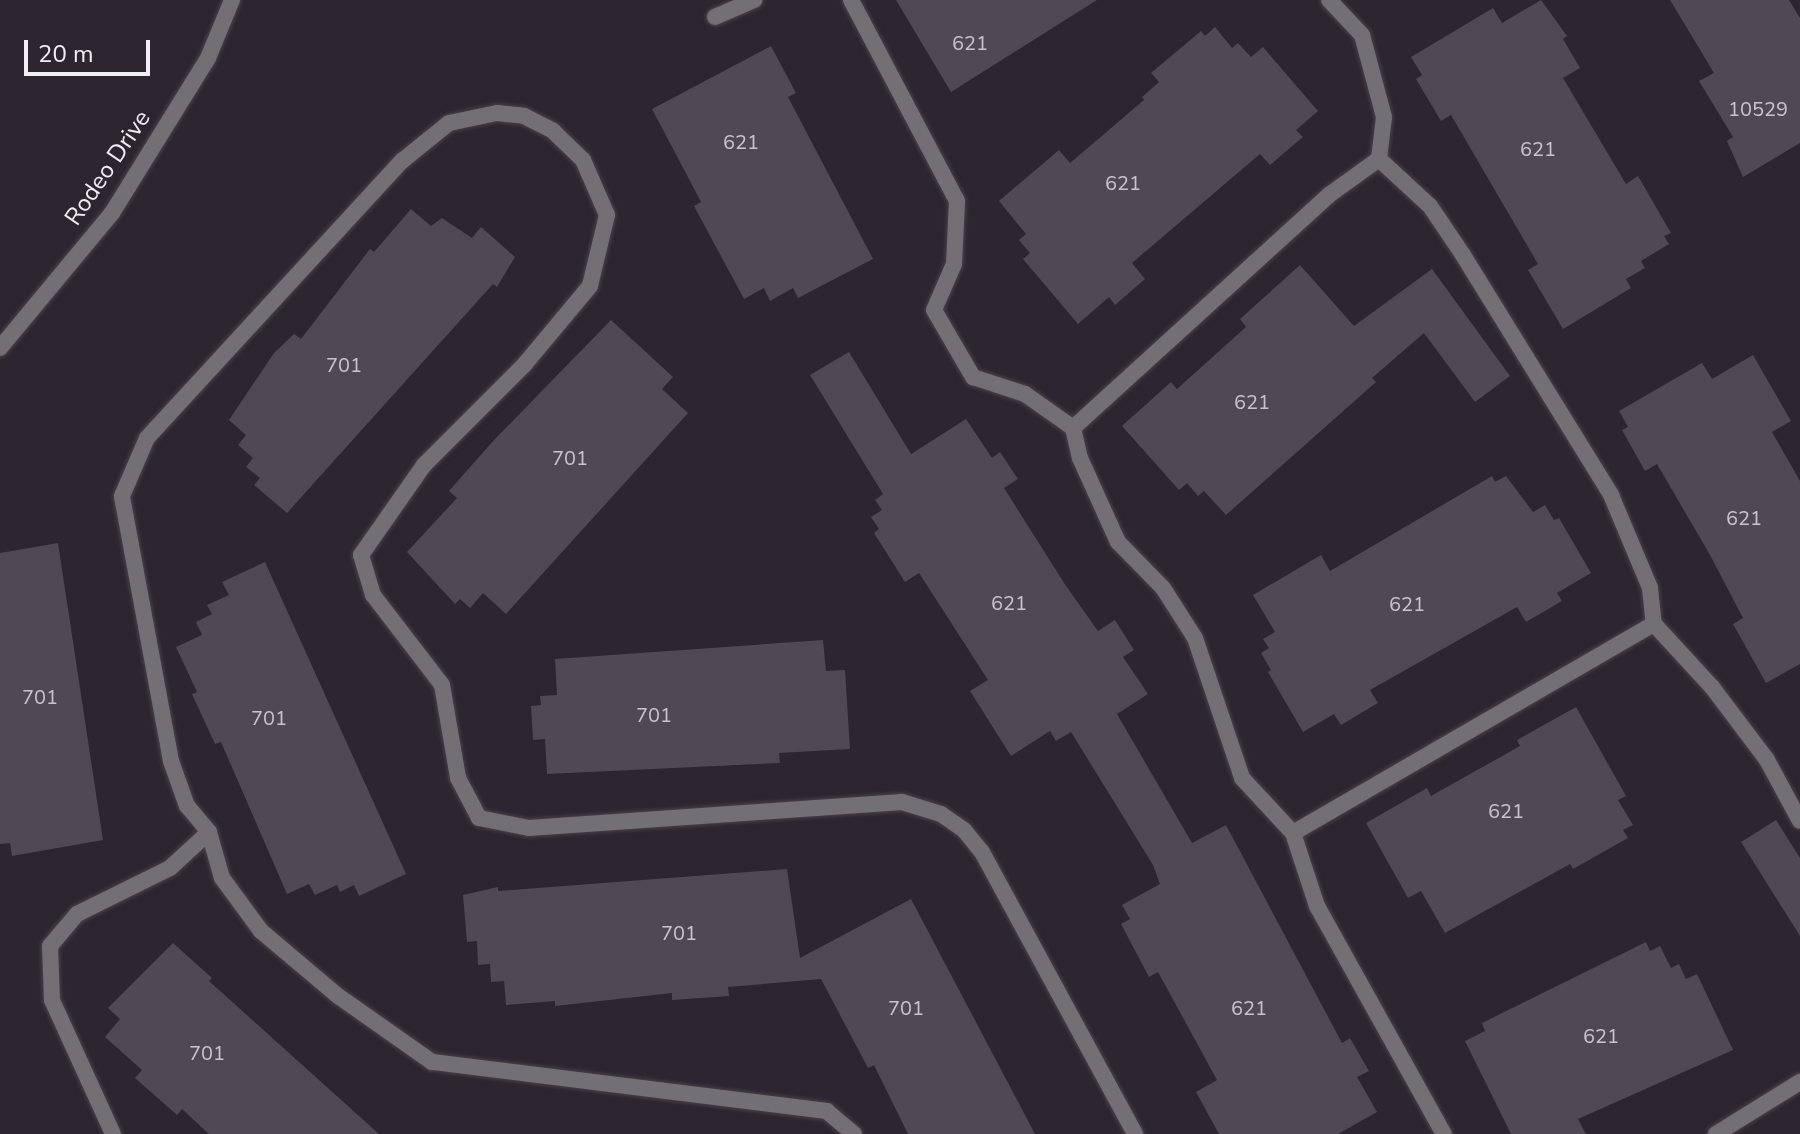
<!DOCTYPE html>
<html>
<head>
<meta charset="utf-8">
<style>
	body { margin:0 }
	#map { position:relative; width:1800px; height:1134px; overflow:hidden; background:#2b262f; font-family:"Nunito Sans",sans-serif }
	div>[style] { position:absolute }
	.building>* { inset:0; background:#4f4953 }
	.roads { filter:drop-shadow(0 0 2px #47424b) drop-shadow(0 0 2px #47424b) }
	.service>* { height:16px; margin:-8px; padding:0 8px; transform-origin:8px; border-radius:8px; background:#737075 }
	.tertiary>* { height:16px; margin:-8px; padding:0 8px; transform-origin:8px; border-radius:8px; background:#737075 }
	span { translate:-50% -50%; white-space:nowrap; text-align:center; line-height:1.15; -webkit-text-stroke:6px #2b262f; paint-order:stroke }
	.number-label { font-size:20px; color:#c8c5cc }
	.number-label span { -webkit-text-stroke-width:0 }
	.street-label { font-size:24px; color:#f1eef4 }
	.scale { position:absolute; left:24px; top:40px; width:126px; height:36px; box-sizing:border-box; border:4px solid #f1eef4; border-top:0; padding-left:10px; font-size:24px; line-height:28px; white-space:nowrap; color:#f1eef4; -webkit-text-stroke:6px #2b262f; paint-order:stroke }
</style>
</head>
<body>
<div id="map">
	<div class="building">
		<div style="clip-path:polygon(896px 0,1097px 0,951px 92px)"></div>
		<div style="clip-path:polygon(1541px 0,1567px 36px,1563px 39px,1580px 68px,1563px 78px,1626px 184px,1638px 176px,1671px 233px,1664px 236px,1669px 244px,1641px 261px,1645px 268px,1626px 279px,1631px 288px,1563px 329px,1528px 270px,1538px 264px,1451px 115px,1441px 121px,1416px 79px,1422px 75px,1411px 57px,1493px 8px,1502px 23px)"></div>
		<div style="clip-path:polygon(1670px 0,1789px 0,1800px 18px,1800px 143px,1743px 177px,1727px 141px,1733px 137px,1699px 81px,1714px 73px)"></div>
		<div style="clip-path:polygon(1215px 27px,1232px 48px,1238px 43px,1251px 57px,1263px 47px,1318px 111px,1296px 130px,1303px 137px,1270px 165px,1260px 154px,1132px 263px,1145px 279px,1115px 305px,1109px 297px,1078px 324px,1023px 259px,1030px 253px,1019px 240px,1026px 234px,999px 201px,1059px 150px,1070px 163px,1144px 100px,1142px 97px,1159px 82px,1151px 73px,1201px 31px,1205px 36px)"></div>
		<div style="clip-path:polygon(771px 46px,796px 93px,788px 97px,873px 259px,798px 298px,793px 288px,770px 301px,764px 288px,744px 299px,694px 206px,701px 202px,652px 109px)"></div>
		<div style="clip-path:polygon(411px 209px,431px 226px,442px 218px,472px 238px,481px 227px,515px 257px,497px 287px,493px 284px,287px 513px,254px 485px,260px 478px,246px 467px,253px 458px,238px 445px,246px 435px,229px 420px,274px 353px,294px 334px,301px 339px,370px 249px,374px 252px)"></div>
		<div style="clip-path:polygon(1300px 265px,1354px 326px,1432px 269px,1510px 376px,1475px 402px,1424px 333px,1372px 378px,1376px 382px,1226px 515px,1204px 491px,1198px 496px,1187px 483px,1179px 490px,1122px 426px,1171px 382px,1177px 389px,1246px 327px,1240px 319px)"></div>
		<div style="clip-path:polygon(611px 320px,673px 377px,662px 389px,688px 413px,506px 614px,483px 593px,470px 608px,460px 599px,455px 604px,407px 552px,457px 498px,449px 491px,494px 440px)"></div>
		<div style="clip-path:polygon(849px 352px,911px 454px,966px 419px,992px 458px,1000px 452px,1018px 479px,1004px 488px,1066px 586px,1098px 631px,1115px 620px,1134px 650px,1123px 657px,1148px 694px,1117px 714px,1192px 843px,1226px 825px,1342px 1043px,1350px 1038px,1369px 1071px,1357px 1077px,1377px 1112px,1338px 1134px,1219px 1134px,1196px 1092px,1217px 1080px,1158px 972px,1149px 977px,1121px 924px,1130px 919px,1122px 905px,1160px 884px,1153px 865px,1071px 732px,1056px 741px,1050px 731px,1011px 756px,970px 691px,988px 680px,919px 573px,905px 582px,874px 533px,879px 529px,871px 517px,882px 510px,875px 500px,883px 494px,810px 375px)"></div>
		<div style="clip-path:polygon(1753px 355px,1791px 421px,1772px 432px,1800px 481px,1800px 664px,1766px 683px,1733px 624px,1743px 618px,1710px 555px,1657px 464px,1645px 471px,1622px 430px,1628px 427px,1619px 411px,1702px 363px,1712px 379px)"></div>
		<div style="clip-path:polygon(1492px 476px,1495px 482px,1506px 476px,1533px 512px,1545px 505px,1554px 520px,1559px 518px,1591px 573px,1557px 593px,1562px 601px,1526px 622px,1517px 607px,1370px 690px,1378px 703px,1341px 725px,1334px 714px,1303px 732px,1268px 672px,1271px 670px,1261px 653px,1269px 648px,1263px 639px,1275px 632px,1253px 595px,1321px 555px,1330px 571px)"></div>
		<div style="clip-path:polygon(58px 543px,103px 840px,12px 856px,10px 843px,0 844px,0 553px)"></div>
		<div style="clip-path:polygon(265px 562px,406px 874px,359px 896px,354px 885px,340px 892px,337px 885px,315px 895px,309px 884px,287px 894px,221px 742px,215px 744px,192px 694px,197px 692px,176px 647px,202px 635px,196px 622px,212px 614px,207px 605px,229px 595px,222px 582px)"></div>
		<div style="clip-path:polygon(823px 640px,826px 671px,845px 670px,850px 749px,779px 753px,780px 763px,547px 774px,545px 739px,533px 740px,531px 706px,541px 705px,540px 696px,557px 695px,555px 659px)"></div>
		<div style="clip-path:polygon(1576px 707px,1626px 796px,1618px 800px,1633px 825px,1623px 830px,1628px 838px,1573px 869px,1570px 864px,1445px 933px,1421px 891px,1408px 898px,1366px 823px,1427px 788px,1431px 796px,1520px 746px,1517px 740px)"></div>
		<div style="clip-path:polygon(1776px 820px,1800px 858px,1800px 936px,1741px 842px)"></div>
		<div style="clip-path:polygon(787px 869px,800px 958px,911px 899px,1035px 1134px,908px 1134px,874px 1065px,868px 1068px,821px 979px,728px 987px,729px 996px,672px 1000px,672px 993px,555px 1006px,555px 1001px,506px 1005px,504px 981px,491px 982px,490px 964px,478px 965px,477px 941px,467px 942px,463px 895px,498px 887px,498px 891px)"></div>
		<div style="clip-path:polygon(1646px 942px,1650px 951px,1660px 946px,1671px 968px,1679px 964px,1686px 979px,1697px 974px,1733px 1050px,1578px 1119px,1586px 1134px,1511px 1134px,1465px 1041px,1485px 1031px,1482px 1023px)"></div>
		<div style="clip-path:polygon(173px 943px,212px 978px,209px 981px,379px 1134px,209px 1134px,182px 1109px,177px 1115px,135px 1078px,142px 1070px,105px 1037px,120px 1019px,108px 1008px)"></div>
	</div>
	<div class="roads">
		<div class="service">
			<div style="left:851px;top:0;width:227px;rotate:62.2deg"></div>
			<div style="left:957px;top:201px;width:63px;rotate:92.7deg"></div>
			<div style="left:954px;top:264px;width:50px;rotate:113.5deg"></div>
			<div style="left:934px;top:310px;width:78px;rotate:59.8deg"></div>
			<div style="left:973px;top:377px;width:55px;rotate:18.1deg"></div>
			<div style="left:1025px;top:394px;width:59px;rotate:35.3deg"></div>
			<div style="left:1073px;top:428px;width:31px;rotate:77deg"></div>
			<div style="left:1080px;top:458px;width:92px;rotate:65.7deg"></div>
			<div style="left:1118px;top:542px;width:64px;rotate:45.6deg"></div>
			<div style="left:1163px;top:588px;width:59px;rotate:57.4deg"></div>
			<div style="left:1195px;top:638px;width:148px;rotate:71.4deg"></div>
			<div style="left:1242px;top:778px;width:75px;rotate:47.2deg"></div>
			<div style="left:1293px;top:833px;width:77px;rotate:71.8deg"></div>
			<div style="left:1317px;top:906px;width:261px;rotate:60.9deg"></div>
			<div style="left:715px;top:17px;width:43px;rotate:-23.6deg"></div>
			<div style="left:1379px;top:159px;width:69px;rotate:42.7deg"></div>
			<div style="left:1430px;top:206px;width:59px;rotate:56deg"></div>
			<div style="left:1463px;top:255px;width:282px;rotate:58.3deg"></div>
			<div style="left:1611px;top:495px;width:101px;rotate:67.2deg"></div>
			<div style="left:1650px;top:588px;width:36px;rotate:84deg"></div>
			<div style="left:1654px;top:624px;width:86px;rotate:47.4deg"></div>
			<div style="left:1712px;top:687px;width:91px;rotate:53deg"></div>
			<div style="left:1767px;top:760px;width:69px;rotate:61.6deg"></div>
			<div style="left:1073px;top:428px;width:346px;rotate:-42.3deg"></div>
			<div style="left:1329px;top:195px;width:62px;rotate:-35.8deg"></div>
			<div style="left:1379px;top:159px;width:42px;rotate:-83.2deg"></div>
			<div style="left:1384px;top:117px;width:85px;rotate:-105deg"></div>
			<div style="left:1362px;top:35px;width:48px;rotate:-133.3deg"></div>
			<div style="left:1293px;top:833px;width:417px;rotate:-30.1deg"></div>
			<div style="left:113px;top:1134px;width:147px;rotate:-114.5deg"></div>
			<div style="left:52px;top:1000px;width:54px;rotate:-92.1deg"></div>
			<div style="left:50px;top:946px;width:42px;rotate:-49.8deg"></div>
			<div style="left:77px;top:914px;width:104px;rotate:-26.3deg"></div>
			<div style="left:170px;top:868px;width:53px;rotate:-42.7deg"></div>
			<div style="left:854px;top:1134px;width:35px;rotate:-140deg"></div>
			<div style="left:827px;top:1111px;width:398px;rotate:-172.9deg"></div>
			<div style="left:432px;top:1062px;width:115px;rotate:-144.9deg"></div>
			<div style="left:338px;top:996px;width:101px;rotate:-139.8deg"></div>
			<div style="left:261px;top:931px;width:66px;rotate:-126.3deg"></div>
			<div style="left:222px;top:878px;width:48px;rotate:-105.8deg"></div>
			<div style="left:209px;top:832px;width:34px;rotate:-130deg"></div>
			<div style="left:187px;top:806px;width:48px;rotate:-109.6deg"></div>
			<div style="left:171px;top:761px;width:269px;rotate:-100.5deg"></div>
			<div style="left:122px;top:496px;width:63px;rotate:-66.7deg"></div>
			<div style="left:147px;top:438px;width:377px;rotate:-47.4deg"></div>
			<div style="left:402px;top:161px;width:60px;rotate:-39deg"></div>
			<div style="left:449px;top:123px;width:49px;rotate:-11.8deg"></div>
			<div style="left:497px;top:113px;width:27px;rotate:6deg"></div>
			<div style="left:524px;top:116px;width:33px;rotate:27deg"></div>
			<div style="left:553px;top:131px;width:42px;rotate:44deg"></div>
			<div style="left:583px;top:160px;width:60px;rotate:66.4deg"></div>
			<div style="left:607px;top:215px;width:73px;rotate:103.5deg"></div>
			<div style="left:590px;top:286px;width:103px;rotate:129.9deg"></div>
			<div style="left:524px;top:365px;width:141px;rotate:135deg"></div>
			<div style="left:424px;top:465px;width:110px;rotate:125deg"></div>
			<div style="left:361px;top:555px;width:42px;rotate:73.3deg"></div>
			<div style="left:373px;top:595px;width:113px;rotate:52.5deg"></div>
			<div style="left:442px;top:685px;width:94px;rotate:80.2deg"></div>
			<div style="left:458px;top:778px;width:45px;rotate:62.3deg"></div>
			<div style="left:479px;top:818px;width:51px;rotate:11.3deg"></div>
			<div style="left:529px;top:828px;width:374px;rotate:-4deg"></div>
			<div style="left:902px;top:802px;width:41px;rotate:17.1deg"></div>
			<div style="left:941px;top:814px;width:28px;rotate:35deg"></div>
			<div style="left:964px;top:830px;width:28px;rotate:51deg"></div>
			<div style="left:982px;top:852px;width:321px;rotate:61.5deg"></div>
			<div style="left:1716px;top:1134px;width:99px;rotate:-31.8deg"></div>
		</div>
		<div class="tertiary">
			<div style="left:0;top:348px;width:175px;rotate:-50.3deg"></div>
			<div style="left:112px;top:213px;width:182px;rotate:-58.2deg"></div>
			<div style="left:208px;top:58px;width:63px;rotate:-67.5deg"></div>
		</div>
	</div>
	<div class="number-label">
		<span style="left:970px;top:43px">621</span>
		<span style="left:1758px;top:109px">10529</span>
		<span style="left:741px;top:142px">621</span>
		<span style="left:1538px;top:149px">621</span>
		<span style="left:1123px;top:183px">621</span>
		<span style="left:344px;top:365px">701</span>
		<span style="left:1252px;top:402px">621</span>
		<span style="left:570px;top:458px">701</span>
		<span style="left:1744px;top:518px">621</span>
		<span style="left:1009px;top:603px">621</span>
		<span style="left:1407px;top:604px">621</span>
		<span style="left:40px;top:697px">701</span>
		<span style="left:654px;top:715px">701</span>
		<span style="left:269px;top:718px">701</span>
		<span style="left:1506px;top:811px">621</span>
		<span style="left:679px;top:933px">701</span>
		<span style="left:906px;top:1008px">701</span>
		<span style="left:1249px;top:1008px">621</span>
		<span style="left:1601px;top:1036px">621</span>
		<span style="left:207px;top:1053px">701</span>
	</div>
	<div class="street-label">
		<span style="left:108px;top:168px;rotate:-56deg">Rodeo Drive</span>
	</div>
	<div class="scale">20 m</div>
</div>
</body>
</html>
